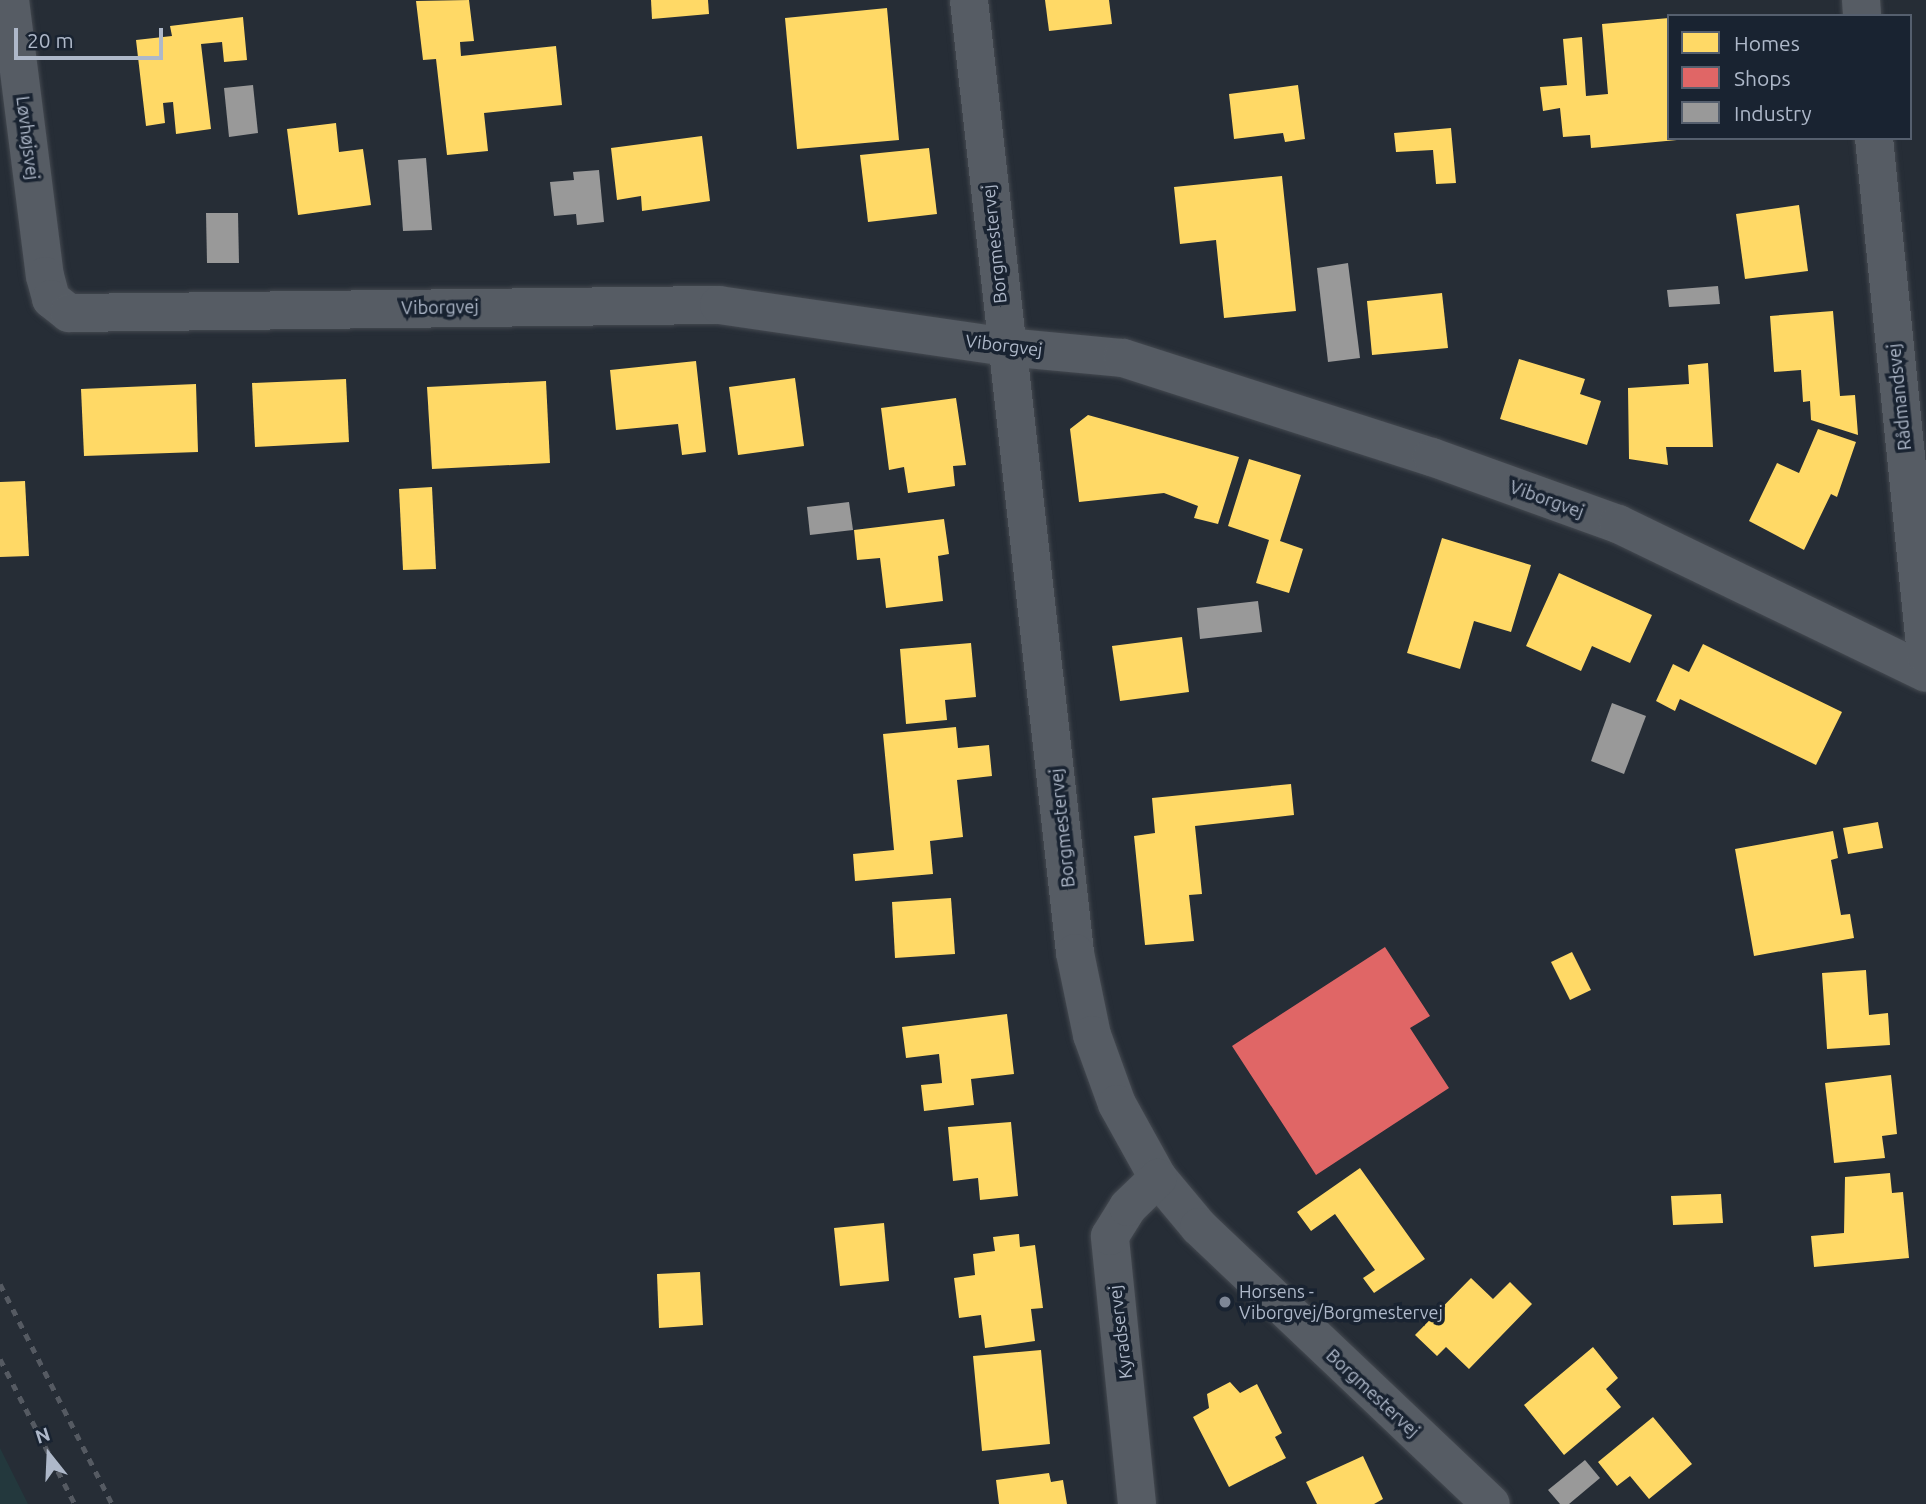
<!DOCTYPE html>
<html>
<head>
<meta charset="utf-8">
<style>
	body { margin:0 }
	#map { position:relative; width:1926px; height:1504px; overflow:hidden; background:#262d36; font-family:Ubuntu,sans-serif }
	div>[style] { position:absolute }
	.green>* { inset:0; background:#23383d }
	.homes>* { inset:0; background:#ffd966 }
	.shops>* { inset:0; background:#e06666 }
	.industry>* { inset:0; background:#999 }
	.roads { filter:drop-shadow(0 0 2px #444950) drop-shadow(0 0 2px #444950) }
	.street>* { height:38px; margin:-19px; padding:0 19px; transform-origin:19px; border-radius:19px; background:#565c64 }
	.rail>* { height:5px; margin-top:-2.5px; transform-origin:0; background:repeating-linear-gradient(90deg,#555a62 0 7px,transparent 0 14px) }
	.dots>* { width:19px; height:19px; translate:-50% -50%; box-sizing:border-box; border:4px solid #192331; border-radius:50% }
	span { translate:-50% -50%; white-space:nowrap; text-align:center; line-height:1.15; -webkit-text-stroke:7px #192331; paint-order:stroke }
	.street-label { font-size:18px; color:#aeb8c9 }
	.poi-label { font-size:18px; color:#aeb8c9 }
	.left { translate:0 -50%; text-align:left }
	.legend { position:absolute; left:1667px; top:14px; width:245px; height:126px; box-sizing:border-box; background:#192331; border:2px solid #555f6e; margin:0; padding:9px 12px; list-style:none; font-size:21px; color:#aeb8c9 }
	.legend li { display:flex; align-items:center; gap:14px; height:35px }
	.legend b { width:35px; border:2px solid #555f6e }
	.north { position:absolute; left:14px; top:1420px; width:70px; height:70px; -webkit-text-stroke:5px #192331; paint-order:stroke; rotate:342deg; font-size:19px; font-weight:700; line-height:28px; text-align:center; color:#aeb8c9 }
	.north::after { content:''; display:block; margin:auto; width:24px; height:32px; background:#aeb8c9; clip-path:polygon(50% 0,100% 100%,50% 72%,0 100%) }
	.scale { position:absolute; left:14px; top:28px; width:149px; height:32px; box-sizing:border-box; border:4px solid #aeb8c9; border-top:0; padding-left:9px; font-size:21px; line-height:24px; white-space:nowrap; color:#aeb8c9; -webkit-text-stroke:5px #192331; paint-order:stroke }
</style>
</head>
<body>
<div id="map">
	<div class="green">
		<div style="clip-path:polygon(0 1448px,28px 1504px,0 1504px)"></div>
	</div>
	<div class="homes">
		<div style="clip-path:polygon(469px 0,474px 41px,460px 42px,461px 56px,556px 46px,562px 105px,484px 113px,488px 151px,447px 155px,436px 59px,423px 60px,416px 1px)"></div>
		<div style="clip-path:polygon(651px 0,708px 0,709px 14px,652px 19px)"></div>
		<div style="clip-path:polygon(1045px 0,1109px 0,1112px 24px,1049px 31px)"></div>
		<div style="clip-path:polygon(887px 8px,899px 140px,797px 149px,785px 18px)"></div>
		<div style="clip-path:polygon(243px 17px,247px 60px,224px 62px,222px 42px,201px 44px,211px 129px,176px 134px,173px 102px,163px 103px,165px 123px,146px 126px,136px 40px,172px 36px,170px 26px)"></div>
		<div style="clip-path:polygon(1669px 18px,1669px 138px,1677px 140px,1591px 148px,1590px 135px,1563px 137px,1560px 108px,1543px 111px,1540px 87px,1567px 85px,1563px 39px,1582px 37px,1586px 96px,1608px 94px,1602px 24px)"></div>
		<div style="clip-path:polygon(1298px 85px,1305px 139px,1285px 142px,1283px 133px,1234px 139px,1229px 94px)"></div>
		<div style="clip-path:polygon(336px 123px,339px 152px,363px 149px,371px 205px,298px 215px,287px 129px)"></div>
		<div style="clip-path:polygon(1451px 128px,1456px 183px,1436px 184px,1433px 150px,1396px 152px,1394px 133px)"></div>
		<div style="clip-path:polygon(702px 136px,710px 201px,642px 211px,641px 196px,617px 200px,611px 148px)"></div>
		<div style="clip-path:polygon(929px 148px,937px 214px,868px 222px,860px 155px)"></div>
		<div style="clip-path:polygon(1282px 176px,1296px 311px,1224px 318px,1216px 240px,1180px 244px,1174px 187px)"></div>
		<div style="clip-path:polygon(1799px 205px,1808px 271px,1745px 279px,1736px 214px)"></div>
		<div style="clip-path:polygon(1442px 293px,1448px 348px,1372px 355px,1367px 301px)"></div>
		<div style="clip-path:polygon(1833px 311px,1840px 396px,1855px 395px,1858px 435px,1811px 420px,1810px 401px,1803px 402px,1801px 370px,1774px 372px,1770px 316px)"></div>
		<div style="clip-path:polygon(1519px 359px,1585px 379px,1580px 394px,1601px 401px,1587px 445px,1500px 419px)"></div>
		<div style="clip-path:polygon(696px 361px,706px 452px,682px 455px,678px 424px,616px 430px,610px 370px)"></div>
		<div style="clip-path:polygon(1708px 363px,1713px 447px,1666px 447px,1668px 465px,1629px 459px,1628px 388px,1689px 384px,1688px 365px)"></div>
		<div style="clip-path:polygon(795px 378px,804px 446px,738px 455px,729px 387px)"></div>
		<div style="clip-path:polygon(346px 379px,349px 442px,255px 447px,252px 383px)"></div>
		<div style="clip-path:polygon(546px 381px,550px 463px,432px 469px,427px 387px)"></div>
		<div style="clip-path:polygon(196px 384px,198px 452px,84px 456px,81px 389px)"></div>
		<div style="clip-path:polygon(956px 398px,966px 465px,953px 466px,955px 486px,908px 493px,904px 467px,889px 470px,881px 408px)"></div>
		<div style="clip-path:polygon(1088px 415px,1239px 457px,1218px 524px,1194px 518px,1198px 506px,1164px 493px,1079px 502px,1070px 429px)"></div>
		<div style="clip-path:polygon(1818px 429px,1856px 442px,1837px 497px,1831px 494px,1804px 550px,1749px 521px,1777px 463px,1799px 473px)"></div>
		<div style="clip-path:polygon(1249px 459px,1301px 475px,1280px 541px,1303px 549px,1289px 593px,1256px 583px,1269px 540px,1228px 526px)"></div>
		<div style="clip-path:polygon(25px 481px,29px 556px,0 557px,0 482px)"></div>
		<div style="clip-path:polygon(432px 487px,436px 569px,403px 570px,399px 489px)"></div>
		<div style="clip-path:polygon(944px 519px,949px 554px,938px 556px,943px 601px,886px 608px,880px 558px,857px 560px,854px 530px)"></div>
		<div style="clip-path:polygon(1442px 538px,1531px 565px,1511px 632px,1474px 621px,1460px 669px,1407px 653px)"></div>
		<div style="clip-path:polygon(1559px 573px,1652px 615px,1630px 663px,1592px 646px,1581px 671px,1526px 646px)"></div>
		<div style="clip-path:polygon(1182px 637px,1189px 692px,1120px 701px,1112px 646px)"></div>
		<div style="clip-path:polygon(971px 643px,976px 697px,945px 700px,947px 720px,906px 724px,900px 649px)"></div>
		<div style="clip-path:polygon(1703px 644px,1842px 712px,1816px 765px,1680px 699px,1675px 711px,1656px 701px,1673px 664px,1689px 672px)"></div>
		<div style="clip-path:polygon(956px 727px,958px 748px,989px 745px,992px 776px,957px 780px,963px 837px,930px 841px,933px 874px,855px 881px,853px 854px,894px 850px,883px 734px)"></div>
		<div style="clip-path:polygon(1291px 784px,1294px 815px,1195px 826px,1202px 894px,1189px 895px,1194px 941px,1145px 945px,1134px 836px,1155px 833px,1152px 798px)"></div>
		<div style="clip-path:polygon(1878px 822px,1883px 848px,1848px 854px,1843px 828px)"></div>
		<div style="clip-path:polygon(1833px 831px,1838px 858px,1831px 860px,1841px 915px,1850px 914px,1854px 938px,1754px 956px,1735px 849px)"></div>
		<div style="clip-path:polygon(951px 898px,955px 954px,895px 958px,892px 902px)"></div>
		<div style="clip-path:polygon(1572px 952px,1591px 990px,1570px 1000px,1551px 962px)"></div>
		<div style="clip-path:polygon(1866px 970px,1869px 1015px,1888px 1013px,1890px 1045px,1827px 1049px,1822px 973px)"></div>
		<div style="clip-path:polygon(1007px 1014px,1014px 1074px,971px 1079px,974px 1105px,924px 1111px,921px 1085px,942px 1083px,939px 1054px,906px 1058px,902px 1027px)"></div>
		<div style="clip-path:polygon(1891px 1075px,1897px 1134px,1882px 1136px,1885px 1158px,1834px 1163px,1825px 1083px)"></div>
		<div style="clip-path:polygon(1011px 1122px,1018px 1196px,980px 1200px,978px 1178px,953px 1181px,948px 1127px)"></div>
		<div style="clip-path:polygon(1360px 1168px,1425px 1259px,1374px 1293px,1363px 1278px,1375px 1270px,1335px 1214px,1311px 1231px,1297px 1212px)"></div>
		<div style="clip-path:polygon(1890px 1173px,1892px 1193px,1903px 1192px,1909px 1258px,1814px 1267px,1811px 1236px,1844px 1233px,1845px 1177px)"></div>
		<div style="clip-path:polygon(1721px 1194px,1723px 1223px,1673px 1225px,1671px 1196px)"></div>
		<div style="clip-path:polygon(884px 1223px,889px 1281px,840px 1286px,834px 1228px)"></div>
		<div style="clip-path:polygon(1019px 1234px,1020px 1247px,1035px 1245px,1043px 1308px,1031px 1309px,1035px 1341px,985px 1348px,981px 1315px,959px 1318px,954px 1278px,975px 1275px,973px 1254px,995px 1251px,993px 1237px)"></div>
		<div style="clip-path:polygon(700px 1272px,703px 1325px,659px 1328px,657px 1274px)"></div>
		<div style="clip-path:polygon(1471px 1278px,1493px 1299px,1510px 1282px,1532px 1304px,1469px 1369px,1446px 1347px,1437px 1356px,1415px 1335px)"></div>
		<div style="clip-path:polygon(1593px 1347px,1618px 1378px,1606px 1389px,1621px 1407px,1564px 1455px,1524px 1405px)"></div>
		<div style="clip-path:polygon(1041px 1350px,1050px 1444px,982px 1451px,973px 1356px)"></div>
		<div style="clip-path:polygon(1230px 1382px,1240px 1393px,1257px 1384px,1282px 1433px,1275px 1437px,1286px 1458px,1229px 1487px,1193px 1417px,1209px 1408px,1207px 1394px)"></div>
		<div style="clip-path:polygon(1653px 1417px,1692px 1464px,1649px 1499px,1630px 1476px,1617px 1486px,1598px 1462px)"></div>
		<div style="clip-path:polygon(1363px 1456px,1383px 1499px,1374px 1504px,1317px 1504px,1306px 1482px)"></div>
		<div style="clip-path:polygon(1049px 1473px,1051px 1482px,1063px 1480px,1067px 1504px,999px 1504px,996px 1480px)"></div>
	</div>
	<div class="shops">
		<div style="clip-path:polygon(1385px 947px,1430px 1016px,1410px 1028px,1449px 1088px,1316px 1175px,1232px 1046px)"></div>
	</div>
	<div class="industry">
		<div style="clip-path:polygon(253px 85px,258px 133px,229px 137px,224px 88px)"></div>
		<div style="clip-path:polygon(426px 158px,432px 230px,403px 231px,398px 160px)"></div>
		<div style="clip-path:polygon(599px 170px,604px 222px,577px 225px,576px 214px,554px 216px,550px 182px,574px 180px,573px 172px)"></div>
		<div style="clip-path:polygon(206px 213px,238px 213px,239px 263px,207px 263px)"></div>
		<div style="clip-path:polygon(1348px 263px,1360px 358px,1328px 362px,1317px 268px)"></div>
		<div style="clip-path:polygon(1718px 286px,1720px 304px,1669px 307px,1667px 290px)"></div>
		<div style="clip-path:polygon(849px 502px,853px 530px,810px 535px,807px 507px)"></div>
		<div style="clip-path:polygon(1258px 601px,1262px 632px,1200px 639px,1197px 608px)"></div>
		<div style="clip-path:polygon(1612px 703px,1646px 716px,1624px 774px,1591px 761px)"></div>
		<div style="clip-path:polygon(1585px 1460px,1600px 1478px,1569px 1504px,1560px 1504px,1548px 1490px)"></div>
	</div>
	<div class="roads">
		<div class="street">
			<div style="left:10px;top:0;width:278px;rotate:82.8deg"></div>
			<div style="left:45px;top:276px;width:24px;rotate:75deg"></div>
			<div style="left:51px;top:299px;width:23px;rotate:38deg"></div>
			<div style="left:69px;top:313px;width:650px;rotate:-0.71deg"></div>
			<div style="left:719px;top:305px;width:290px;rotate:8.3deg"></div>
			<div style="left:1006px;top:347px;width:118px;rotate:5.4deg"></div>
			<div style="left:1123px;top:358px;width:324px;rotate:17.8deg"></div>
			<div style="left:1432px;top:457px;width:198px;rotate:19.8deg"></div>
			<div style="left:1618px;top:524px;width:342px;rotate:25.8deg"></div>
			<div style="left:969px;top:0;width:959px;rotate:83.65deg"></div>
			<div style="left:1075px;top:953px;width:84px;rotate:78.3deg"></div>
			<div style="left:1092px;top:1035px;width:73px;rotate:70.1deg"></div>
			<div style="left:1117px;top:1104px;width:85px;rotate:61deg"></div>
			<div style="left:1158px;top:1178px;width:64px;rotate:50.1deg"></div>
			<div style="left:1199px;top:1227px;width:402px;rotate:43.5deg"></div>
			<div style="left:1861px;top:0;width:16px;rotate:86deg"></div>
			<div style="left:1874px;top:138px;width:520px;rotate:84.26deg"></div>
			<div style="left:1137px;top:1504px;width:269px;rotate:-95.8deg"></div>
			<div style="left:1110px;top:1236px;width:34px;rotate:-58deg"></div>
			<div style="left:1128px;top:1207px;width:42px;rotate:-44deg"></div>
		</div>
	</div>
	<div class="rail">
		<div style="left:0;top:1284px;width:247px;rotate:63deg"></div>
		<div style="left:0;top:1359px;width:163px;rotate:62.7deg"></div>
	</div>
	<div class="dots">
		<div style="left:1225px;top:1302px;background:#7e8796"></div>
	</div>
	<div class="street-label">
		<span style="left:28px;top:138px;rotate:83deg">Løvhøjsvej</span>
		<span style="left:994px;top:244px;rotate:-96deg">Borgmestervej</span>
		<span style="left:440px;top:307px;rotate:-1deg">Viborgvej</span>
		<span style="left:1004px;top:345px;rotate:7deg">Viborgvej</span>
		<span style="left:1899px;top:397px;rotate:-96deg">Rådmandsvej</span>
		<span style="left:1547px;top:499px;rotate:20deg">Viborgvej</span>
		<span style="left:1062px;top:828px;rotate:-96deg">Borgmestervej</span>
		<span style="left:1120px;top:1332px;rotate:-97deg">Kyradservej</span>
		<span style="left:1373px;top:1393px;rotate:43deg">Borgmestervej</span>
	</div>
	<div class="poi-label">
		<span class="left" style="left:1239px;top:1302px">Horsens -<br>Viborgvej/Borgmestervej</span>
	</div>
	<ul class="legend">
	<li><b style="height:19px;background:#ffd966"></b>Homes</li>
	<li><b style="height:19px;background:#e06666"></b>Shops</li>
	<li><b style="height:19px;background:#999"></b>Industry</li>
	</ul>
	<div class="north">N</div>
	<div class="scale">20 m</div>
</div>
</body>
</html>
